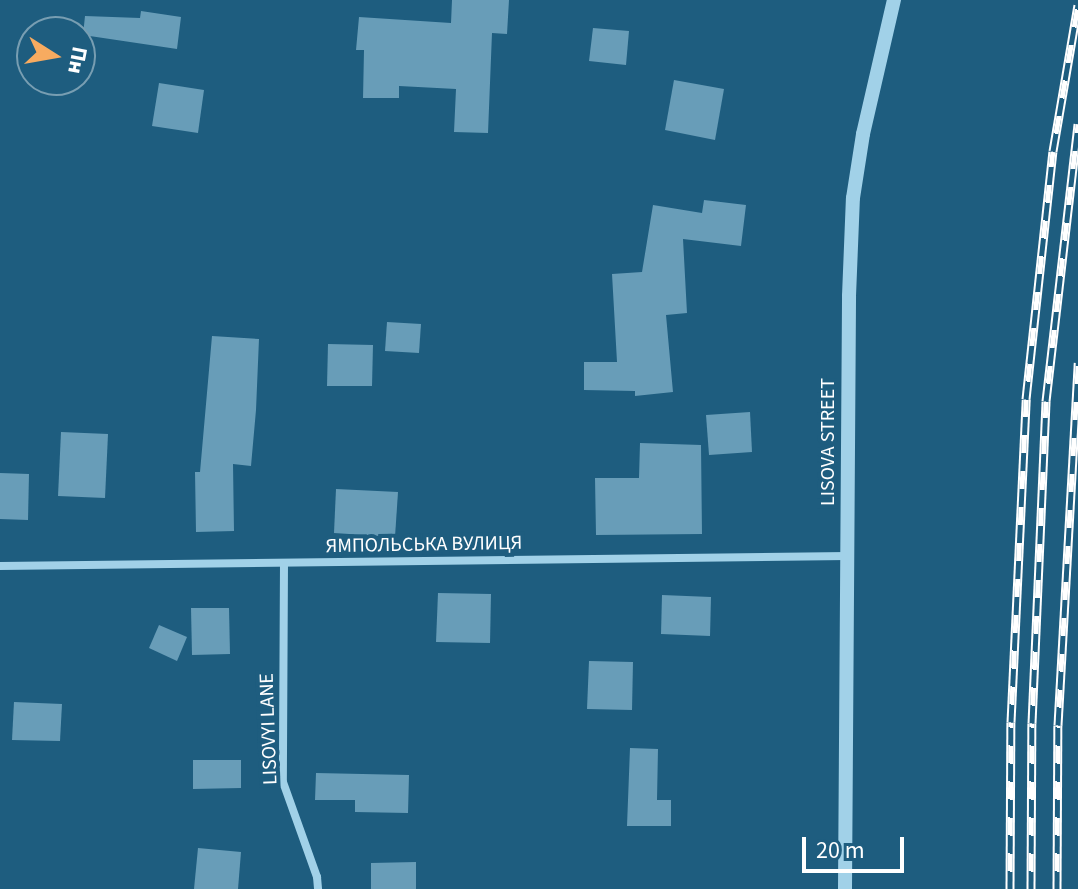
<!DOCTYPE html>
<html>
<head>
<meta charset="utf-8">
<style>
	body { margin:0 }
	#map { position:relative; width:1078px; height:889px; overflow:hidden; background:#1e5d7f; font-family:"Source Sans 3",sans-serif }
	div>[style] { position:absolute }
	.building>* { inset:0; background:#689db8 }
	.minor>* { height:8px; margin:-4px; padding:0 4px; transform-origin:4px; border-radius:4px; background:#a1d1e8 }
	.tertiary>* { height:14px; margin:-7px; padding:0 7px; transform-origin:7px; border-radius:7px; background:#a1d1e8 }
	.rail>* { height:9px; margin-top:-4.5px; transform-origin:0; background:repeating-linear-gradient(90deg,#1e5d7f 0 18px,#fff 0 36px); box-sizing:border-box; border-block:2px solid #fff }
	span { translate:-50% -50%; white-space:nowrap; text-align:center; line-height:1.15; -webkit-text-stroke:8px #1e5d7f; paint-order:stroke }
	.street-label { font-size:20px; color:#fff }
	.north { position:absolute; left:16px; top:16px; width:80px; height:80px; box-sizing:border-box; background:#1e5d7f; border:2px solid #789eb2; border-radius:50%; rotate:101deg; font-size:22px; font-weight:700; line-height:32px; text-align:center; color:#fff }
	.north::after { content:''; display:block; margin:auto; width:28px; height:36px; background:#f7ab60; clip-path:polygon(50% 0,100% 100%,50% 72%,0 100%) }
	.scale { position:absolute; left:802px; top:837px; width:102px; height:36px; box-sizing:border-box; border:4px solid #fff; border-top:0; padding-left:10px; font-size:24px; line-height:28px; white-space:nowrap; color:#fff; -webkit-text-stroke:6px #1e5d7f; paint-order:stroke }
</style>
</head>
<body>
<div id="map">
	<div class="building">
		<div style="clip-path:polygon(452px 0,509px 0,507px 34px,492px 33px,488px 133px,454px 132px,456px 89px,399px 86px,399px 98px,363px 98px,364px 50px,356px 50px,359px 17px,451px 23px)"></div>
		<div style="clip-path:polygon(141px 11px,181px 17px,177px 49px,83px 35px,85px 16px,140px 18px)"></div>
		<div style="clip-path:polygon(593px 28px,629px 31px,626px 65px,589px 61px)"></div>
		<div style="clip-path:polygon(674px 80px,724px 89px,715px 140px,665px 130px)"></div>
		<div style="clip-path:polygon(159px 83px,204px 90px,198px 133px,152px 126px)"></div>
		<div style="clip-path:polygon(704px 200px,746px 205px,741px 246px,683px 239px,687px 313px,666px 315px,673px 392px,635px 396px,635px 391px,584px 390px,584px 362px,617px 362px,612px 274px,642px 272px,653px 205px,702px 213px)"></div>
		<div style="clip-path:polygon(387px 322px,421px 324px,419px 353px,385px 351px)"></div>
		<div style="clip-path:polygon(212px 336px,259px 339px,256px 410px,251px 466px,233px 464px,234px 531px,196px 532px,195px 472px,200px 472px)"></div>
		<div style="clip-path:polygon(328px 344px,373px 345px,372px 386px,327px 386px)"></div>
		<div style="clip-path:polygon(750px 412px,752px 452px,709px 455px,706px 415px)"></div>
		<div style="clip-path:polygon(61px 432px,108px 434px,105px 498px,58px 496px)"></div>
		<div style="clip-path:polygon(640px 443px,701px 445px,702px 534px,596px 535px,595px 478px,639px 478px)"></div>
		<div style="clip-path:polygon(0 473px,29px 474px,28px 520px,0 519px)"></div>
		<div style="clip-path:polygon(336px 489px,398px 492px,395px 537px,334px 533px)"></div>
		<div style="clip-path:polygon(438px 593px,491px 594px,490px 643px,436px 642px)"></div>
		<div style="clip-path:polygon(662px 595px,711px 597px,710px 636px,661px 634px)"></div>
		<div style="clip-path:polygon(191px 608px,229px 608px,230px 654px,192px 655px)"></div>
		<div style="clip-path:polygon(159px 625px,187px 637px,177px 661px,149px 648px)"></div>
		<div style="clip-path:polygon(589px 661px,633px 662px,632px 710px,587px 709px)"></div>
		<div style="clip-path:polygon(14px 702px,62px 704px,60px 741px,12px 740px)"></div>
		<div style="clip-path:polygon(630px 748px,658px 749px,657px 800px,671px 800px,671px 826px,627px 826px)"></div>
		<div style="clip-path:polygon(193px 760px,241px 760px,241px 788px,193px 789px)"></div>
		<div style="clip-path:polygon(316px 773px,409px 775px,408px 813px,355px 812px,355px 800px,315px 800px)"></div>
		<div style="clip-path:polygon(198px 848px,241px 852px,238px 889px,194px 889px)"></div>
		<div style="clip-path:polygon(416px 862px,416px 889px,371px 889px,371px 863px)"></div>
	</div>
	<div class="minor">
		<div style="left:284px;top:563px;width:219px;rotate:90.3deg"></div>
		<div style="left:283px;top:782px;width:101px;rotate:70.3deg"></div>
		<div style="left:317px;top:877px;width:12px;rotate:85deg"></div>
		<div style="left:0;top:566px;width:848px;rotate:-0.68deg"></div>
	</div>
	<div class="tertiary">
		<div style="left:845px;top:889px;width:593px;rotate:-89.61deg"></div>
		<div style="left:849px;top:296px;width:98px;rotate:-87.7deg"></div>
		<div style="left:853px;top:198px;width:65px;rotate:-81.1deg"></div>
		<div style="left:863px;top:134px;width:138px;rotate:-77deg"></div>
	</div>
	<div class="rail">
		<div style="left:1010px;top:889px;width:167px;rotate:-89.7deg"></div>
		<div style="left:1011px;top:722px;width:323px;rotate:-87.3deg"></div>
		<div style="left:1026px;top:399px;width:249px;rotate:-83.8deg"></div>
		<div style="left:1053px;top:151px;width:148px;rotate:-80.3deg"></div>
		<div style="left:1031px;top:889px;width:166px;rotate:-89.7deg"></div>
		<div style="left:1032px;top:723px;width:322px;rotate:-87.5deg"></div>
		<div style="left:1046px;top:401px;width:279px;rotate:-83.4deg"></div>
		<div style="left:1057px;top:889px;width:164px;rotate:-89.7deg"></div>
		<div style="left:1058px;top:725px;width:363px;rotate:-86.8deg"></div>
	</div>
	<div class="street-label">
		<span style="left:828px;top:442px;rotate:-90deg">LISOVA STREET</span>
		<span style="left:424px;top:545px;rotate:-1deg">ЯМПОЛЬСЬКА ВУЛИЦЯ</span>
		<span style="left:269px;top:729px;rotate:-92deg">LISOVYI LANE</span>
	</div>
	<div class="north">Пн</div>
	<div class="scale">20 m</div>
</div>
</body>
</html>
